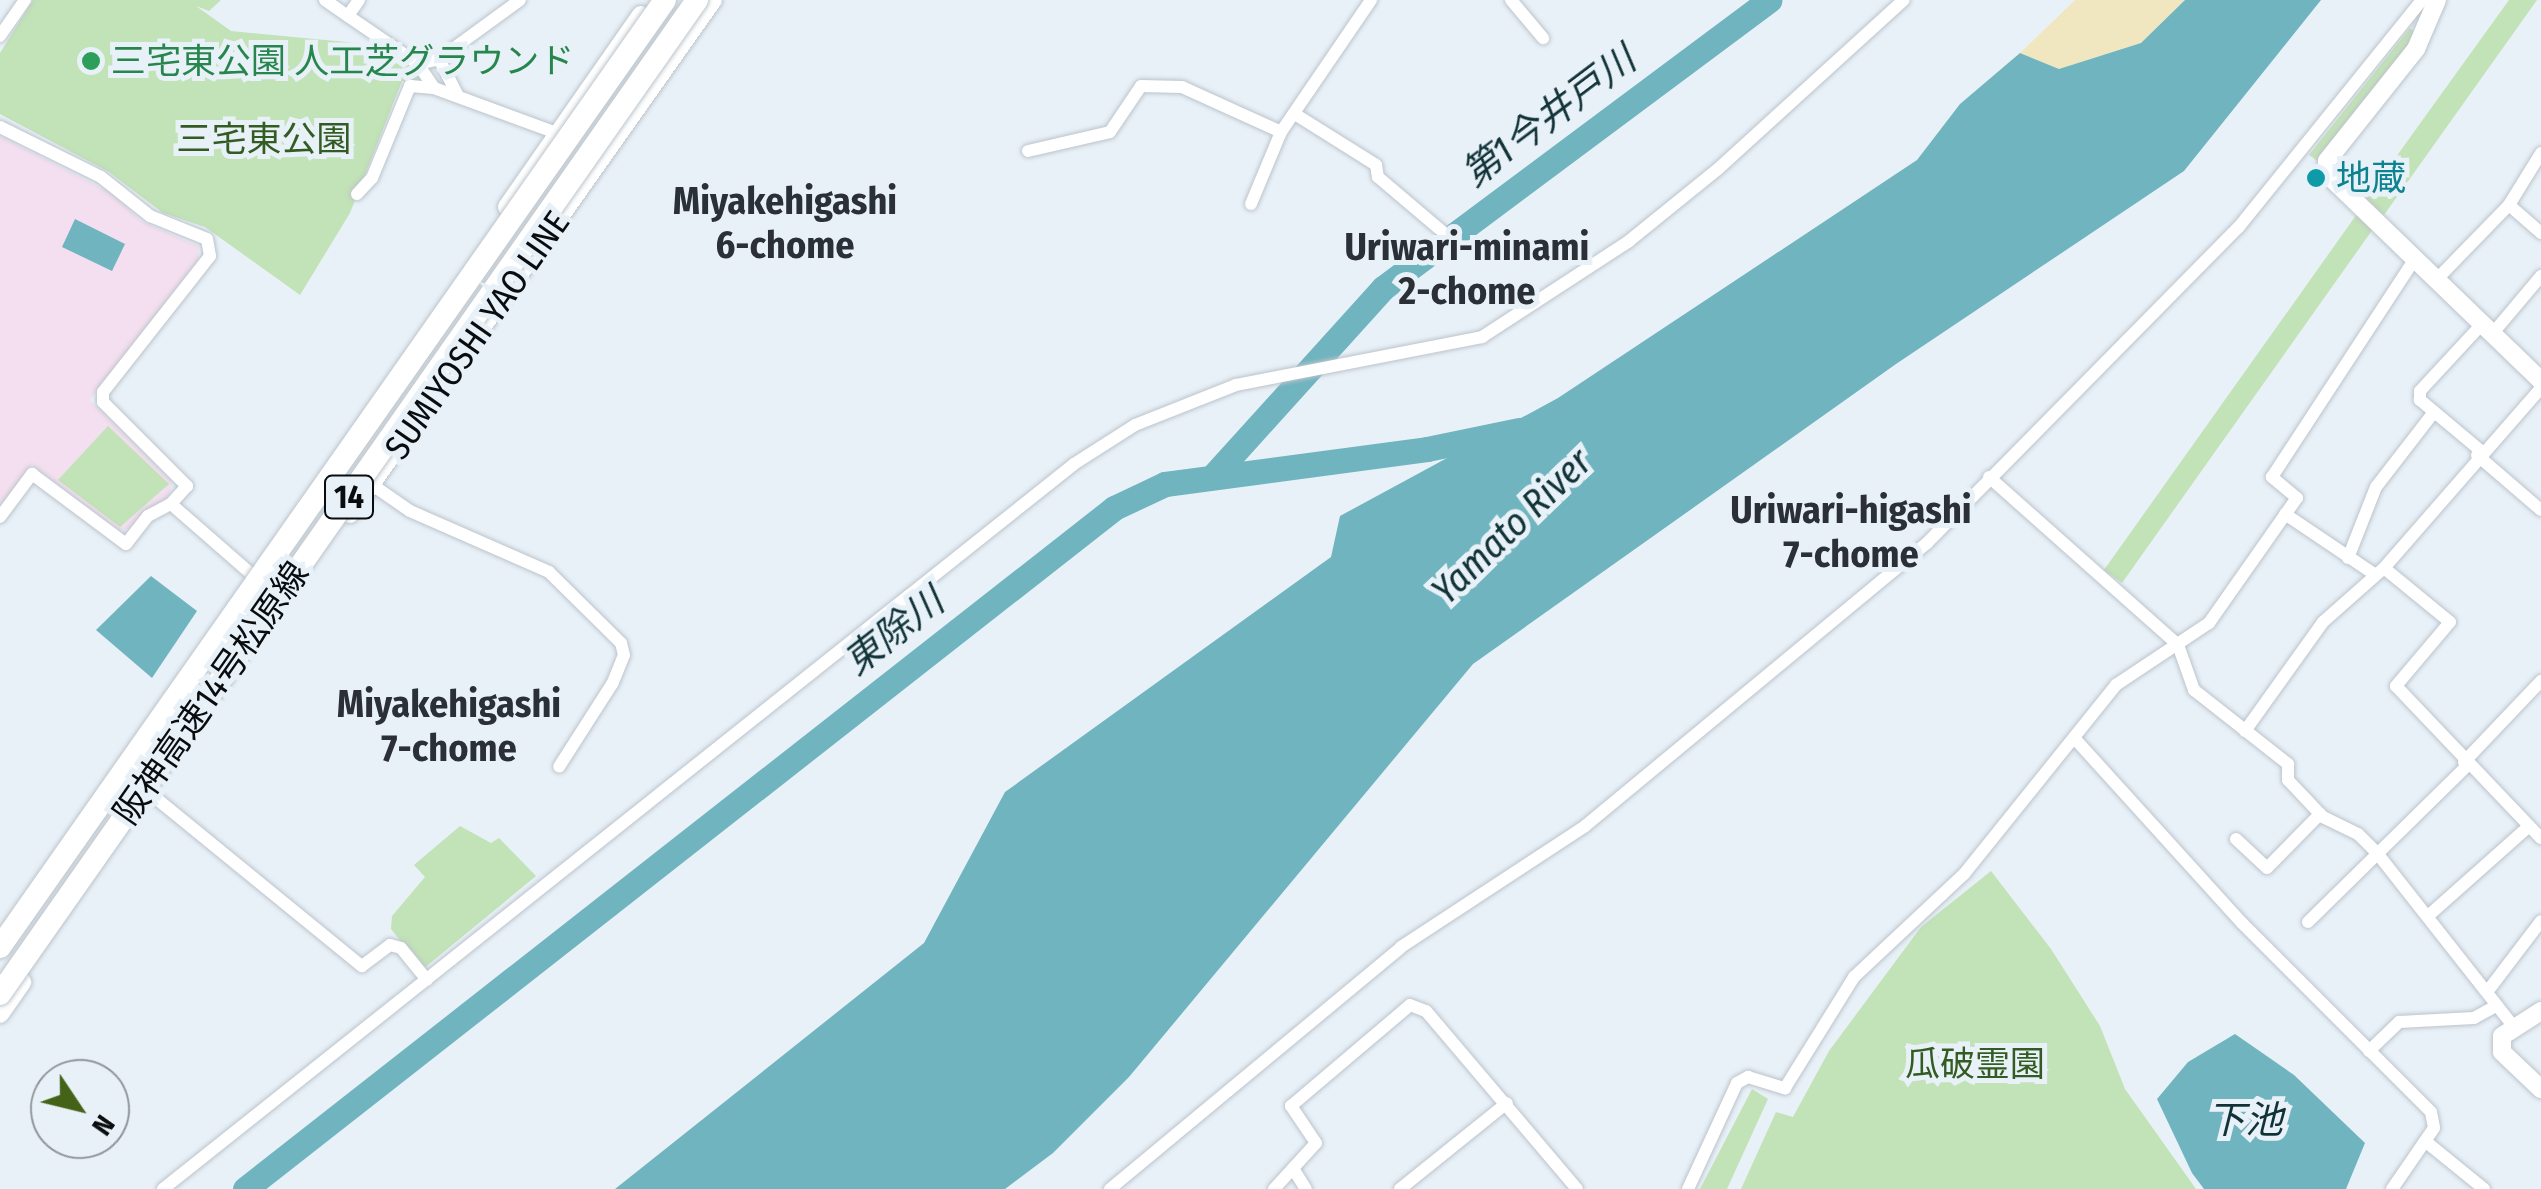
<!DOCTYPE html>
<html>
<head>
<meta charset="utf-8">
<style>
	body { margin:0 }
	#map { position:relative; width:2541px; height:1189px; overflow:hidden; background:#e9f1f8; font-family:"Fira Sans Condensed","Noto Sans JP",sans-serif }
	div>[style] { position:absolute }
	.education>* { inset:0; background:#f3dfef }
	.green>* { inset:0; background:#c2e2b7 }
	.sand>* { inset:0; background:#f0e7c1 }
	.water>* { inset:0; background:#70b4bf }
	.river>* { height:25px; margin:-12.5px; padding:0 12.5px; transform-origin:12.5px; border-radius:12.5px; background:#70b4bf }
	.roads { filter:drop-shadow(0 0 2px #bcc4cb) drop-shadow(0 0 2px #bcc4cb) }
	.street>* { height:12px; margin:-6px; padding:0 6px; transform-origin:6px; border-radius:6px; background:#fff }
	.secondary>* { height:18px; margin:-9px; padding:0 9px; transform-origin:9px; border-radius:9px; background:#fff }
	.bridges { filter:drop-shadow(0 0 2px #bcc4cb) drop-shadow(0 0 2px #bcc4cb) }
	.highway-bridge>* { height:22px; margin:-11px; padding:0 11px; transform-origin:11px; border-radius:11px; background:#fff }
	.dots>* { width:28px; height:28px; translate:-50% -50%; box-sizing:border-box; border:5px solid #e9f1f8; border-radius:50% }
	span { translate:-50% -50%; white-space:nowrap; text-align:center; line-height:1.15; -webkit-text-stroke:10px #e9f1f8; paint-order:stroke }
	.shield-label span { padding:2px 8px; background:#e9f1f8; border:2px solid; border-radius:8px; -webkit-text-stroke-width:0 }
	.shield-label { font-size:32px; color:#0a0d0f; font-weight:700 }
	.leisure-label { font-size:35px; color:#27864d }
	.left { translate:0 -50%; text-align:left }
	.park-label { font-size:35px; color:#325c21 }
	.culture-label { font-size:35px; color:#0d838f }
	.street-label { font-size:35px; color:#0a0d0f }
	.water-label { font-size:38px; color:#113338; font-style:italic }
	.neighbourhood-label { font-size:38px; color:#2a3036; font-weight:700 }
	.north { position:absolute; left:30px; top:1059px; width:100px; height:100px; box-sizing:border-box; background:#e9f1f8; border:2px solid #90969b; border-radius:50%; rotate:125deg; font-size:28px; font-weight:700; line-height:40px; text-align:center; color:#0a0d0f }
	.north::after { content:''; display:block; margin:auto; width:35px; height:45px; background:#456318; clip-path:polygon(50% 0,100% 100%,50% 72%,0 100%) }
</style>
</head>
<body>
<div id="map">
	<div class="education">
		<div style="clip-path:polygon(0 136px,113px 194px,141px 221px,198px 246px,199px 259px,90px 400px,172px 482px,169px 498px,131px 529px,119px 530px,32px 465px,0 509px)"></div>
	</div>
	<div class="green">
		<div style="clip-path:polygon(33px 0,221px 0,209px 11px,196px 6px,231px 31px,378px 45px,418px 70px,426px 83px,402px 81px,350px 213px,300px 295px,205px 227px,163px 213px,109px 172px,0 114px,0 53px)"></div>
		<div style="clip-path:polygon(2509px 0,2537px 0,2384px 215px,2365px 200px)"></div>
		<div style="clip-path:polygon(2410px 28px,2418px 35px,2319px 162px,2309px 155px)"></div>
		<div style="clip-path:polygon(2357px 214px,2373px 229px,2122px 583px,2104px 570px)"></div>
		<div style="clip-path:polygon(108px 426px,169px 484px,120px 527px,58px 480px)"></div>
		<div style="clip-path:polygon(460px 826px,491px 843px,499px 838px,536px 876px,423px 969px,391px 929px,392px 916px,425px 877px,414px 865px)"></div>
		<div style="clip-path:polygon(1991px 871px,2051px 949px,2100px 1026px,2125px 1089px,2196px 1189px,1741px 1189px,1776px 1112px,1793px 1117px,1829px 1051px,1921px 927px)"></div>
		<div style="clip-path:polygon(1752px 1089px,1768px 1099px,1727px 1189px,1700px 1189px)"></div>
	</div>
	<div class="sand">
		<div style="clip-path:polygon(2075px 0,2185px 0,2141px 43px,2059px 69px,2020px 53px)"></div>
	</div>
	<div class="water">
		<div style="clip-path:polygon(2185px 0,2321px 0,2184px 171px,1896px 364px,1473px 664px,1129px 1077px,1053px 1153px,1005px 1189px,615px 1189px,924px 943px,1005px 792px,1331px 557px,1340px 516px,1558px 398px,1917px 160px,1960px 104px,2020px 53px,2059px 69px,2141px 43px)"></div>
		<div style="clip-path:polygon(75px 219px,125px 244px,112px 271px,62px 247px)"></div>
		<div style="clip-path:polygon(151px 576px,197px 611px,152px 678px,96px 630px)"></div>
		<div style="clip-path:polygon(2235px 1034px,2294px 1075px,2365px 1143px,2346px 1189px,2204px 1189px,2192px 1173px,2157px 1099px,2188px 1062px)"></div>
	</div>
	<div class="river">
		<div style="left:1214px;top:475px;width:252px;rotate:-47.9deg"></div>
		<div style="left:1383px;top:288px;width:482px;rotate:-36.7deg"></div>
		<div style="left:245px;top:1189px;width:1104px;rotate:-38.08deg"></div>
		<div style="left:1114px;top:508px;width:56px;rotate:-25.2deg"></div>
		<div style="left:1165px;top:484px;width:264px;rotate:-7.6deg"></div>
		<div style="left:1427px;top:449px;width:94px;rotate:-11.7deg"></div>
	</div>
	<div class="roads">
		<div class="street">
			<div style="left:325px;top:0;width:28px;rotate:35deg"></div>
			<div style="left:359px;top:0;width:19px;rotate:125deg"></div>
			<div style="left:348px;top:16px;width:85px;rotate:34.4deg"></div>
			<div style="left:418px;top:64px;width:29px;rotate:56deg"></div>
			<div style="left:1511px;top:0;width:50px;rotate:49.9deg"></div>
			<div style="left:0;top:36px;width:44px;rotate:-55.2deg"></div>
			<div style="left:439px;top:59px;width:42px;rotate:62.8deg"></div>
			<div style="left:418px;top:64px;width:22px;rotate:-13deg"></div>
			<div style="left:439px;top:59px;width:100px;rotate:-36.1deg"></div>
			<div style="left:1298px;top:116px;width:92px;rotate:32.1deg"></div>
			<div style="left:1376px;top:165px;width:12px;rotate:81deg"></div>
			<div style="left:1378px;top:177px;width:87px;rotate:40.3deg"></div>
			<div style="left:0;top:127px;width:113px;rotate:26.3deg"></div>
			<div style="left:101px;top:177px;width:63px;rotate:38.5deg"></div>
			<div style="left:150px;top:216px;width:61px;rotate:22deg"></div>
			<div style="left:207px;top:239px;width:17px;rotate:80deg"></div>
			<div style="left:210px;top:256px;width:173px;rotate:128.2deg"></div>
			<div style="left:103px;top:392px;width:10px;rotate:90deg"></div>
			<div style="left:103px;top:402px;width:119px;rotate:45deg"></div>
			<div style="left:187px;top:486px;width:24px;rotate:132deg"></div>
			<div style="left:171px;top:504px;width:145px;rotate:41.1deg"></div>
			<div style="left:1028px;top:151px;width:84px;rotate:-13deg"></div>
			<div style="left:1110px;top:132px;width:55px;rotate:-56deg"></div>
			<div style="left:1141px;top:86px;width:41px;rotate:1.4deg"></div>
			<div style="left:1182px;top:87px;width:109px;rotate:24.4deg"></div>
			<div style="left:1281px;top:132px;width:160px;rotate:-55.7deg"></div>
			<div style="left:357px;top:194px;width:22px;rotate:-47deg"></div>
			<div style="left:372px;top:178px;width:100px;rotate:-67.6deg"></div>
			<div style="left:410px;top:86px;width:24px;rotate:5deg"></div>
			<div style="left:434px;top:88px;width:136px;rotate:20.2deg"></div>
			<div style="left:1251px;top:204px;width:78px;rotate:-67.4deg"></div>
			<div style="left:2509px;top:205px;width:43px;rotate:41.2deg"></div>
			<div style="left:2438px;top:278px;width:102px;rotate:-45.8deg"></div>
			<div style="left:2509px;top:205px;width:61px;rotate:-58.4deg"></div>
			<div style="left:2493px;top:333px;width:75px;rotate:-49.9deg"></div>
			<div style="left:2481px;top:451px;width:80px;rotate:-140.1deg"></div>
			<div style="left:2420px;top:400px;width:9px;rotate:-90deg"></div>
			<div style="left:2420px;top:391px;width:93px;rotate:-47.2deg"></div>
			<div style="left:2477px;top:455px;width:84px;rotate:40.7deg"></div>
			<div style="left:1989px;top:477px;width:253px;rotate:41.6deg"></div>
			<div style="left:2178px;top:645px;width:48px;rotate:70.4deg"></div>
			<div style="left:2194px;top:690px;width:120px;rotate:38.2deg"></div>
			<div style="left:2288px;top:764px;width:16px;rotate:90deg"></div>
			<div style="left:2288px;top:780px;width:51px;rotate:46.6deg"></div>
			<div style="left:2323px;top:817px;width:39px;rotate:26deg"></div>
			<div style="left:2358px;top:834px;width:27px;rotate:45deg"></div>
			<div style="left:2377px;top:853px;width:221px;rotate:51.8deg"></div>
			<div style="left:371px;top:484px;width:47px;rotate:34.7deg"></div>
			<div style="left:410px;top:511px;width:152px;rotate:23.7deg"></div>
			<div style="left:549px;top:572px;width:101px;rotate:44.6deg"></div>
			<div style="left:621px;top:643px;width:12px;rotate:76deg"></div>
			<div style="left:624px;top:655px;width:31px;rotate:112deg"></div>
			<div style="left:612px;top:684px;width:98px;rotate:122.6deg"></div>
			<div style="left:2285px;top:514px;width:107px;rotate:34deg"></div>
			<div style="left:0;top:517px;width:54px;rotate:-53.3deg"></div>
			<div style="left:32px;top:474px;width:117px;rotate:36.7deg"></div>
			<div style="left:126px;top:544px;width:36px;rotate:-52deg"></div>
			<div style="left:148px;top:516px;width:26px;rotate:-28deg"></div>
			<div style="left:2348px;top:558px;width:76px;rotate:-68.5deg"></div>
			<div style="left:2376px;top:487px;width:95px;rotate:-52.3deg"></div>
			<div style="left:2384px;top:568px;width:85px;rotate:39.3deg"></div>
			<div style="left:2450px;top:622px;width:84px;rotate:130.2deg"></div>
			<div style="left:2396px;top:686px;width:210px;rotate:46.4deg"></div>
			<div style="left:2245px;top:731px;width:134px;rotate:-54.4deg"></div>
			<div style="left:2323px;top:622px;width:81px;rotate:-41.5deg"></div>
			<div style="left:2384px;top:568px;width:239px;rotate:-48.9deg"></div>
			<div style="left:2076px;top:740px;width:247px;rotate:47.8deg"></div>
			<div style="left:2242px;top:923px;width:267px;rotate:45deg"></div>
			<div style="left:2431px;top:1112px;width:16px;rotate:79deg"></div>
			<div style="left:2434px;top:1128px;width:74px;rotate:124.5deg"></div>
			<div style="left:2464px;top:762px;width:112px;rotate:-46.5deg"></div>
			<div style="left:152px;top:795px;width:271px;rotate:39.2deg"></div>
			<div style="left:362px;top:966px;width:35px;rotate:-37deg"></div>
			<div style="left:390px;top:945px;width:11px;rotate:15deg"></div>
			<div style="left:401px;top:948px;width:41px;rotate:50.9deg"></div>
			<div style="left:2236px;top:839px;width:42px;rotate:43.1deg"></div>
			<div style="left:2267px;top:868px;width:76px;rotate:-45.5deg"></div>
			<div style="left:2428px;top:916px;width:132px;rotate:-41.6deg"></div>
			<div style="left:2308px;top:922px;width:223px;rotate:-44.5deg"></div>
			<div style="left:2487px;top:992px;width:89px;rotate:-52.7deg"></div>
			<div style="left:2369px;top:1051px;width:42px;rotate:-44deg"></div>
			<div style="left:2399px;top:1022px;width:75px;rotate:-3.1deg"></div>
			<div style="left:2474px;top:1018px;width:26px;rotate:-29deg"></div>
			<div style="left:2425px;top:1141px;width:76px;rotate:39.1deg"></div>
			<div style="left:1294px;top:1170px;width:22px;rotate:58deg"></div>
			<div style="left:163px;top:1189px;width:1164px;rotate:-38.51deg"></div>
			<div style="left:1074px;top:464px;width:72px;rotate:-32.6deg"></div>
			<div style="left:1135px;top:425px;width:109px;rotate:-21.6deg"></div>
			<div style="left:1236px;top:385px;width:251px;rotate:-11deg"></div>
			<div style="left:1482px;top:337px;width:176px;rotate:-33.1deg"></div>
			<div style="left:1629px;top:241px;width:114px;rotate:-39deg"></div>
			<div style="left:1718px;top:169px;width:251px;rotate:-42.3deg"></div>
			<div style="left:1110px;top:1189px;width:378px;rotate:-39.7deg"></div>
			<div style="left:1401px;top:947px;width:220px;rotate:-33.3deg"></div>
			<div style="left:1585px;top:826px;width:444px;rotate:-39.6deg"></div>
			<div style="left:1927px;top:543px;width:443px;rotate:-45.4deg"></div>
			<div style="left:2238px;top:228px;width:293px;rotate:-51.1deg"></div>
			<div style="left:1274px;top:1189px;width:62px;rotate:-47.6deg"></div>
			<div style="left:1316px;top:1143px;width:45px;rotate:-124deg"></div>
			<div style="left:1291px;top:1106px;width:156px;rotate:-40.3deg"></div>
			<div style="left:1410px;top:1005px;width:17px;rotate:21deg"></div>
			<div style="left:1426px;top:1011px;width:233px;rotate:49.7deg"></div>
			<div style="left:1400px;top:1189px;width:137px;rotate:-38.8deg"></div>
			<div style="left:1688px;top:1189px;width:117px;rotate:-65.2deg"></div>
			<div style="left:1737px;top:1083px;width:13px;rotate:-29deg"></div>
			<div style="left:1748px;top:1077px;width:39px;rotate:17deg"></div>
			<div style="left:1785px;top:1088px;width:131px;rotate:-58.1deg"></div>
			<div style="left:1854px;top:977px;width:151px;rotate:-43.1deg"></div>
			<div style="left:1964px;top:874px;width:243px;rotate:-51.2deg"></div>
			<div style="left:2116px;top:685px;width:112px;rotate:-33.7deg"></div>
			<div style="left:2209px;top:623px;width:153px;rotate:-54.9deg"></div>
			<div style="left:2297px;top:498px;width:33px;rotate:-140deg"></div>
			<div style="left:2272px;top:477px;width:263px;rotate:-56.8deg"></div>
		</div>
		<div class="secondary">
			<div style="left:2437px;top:0;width:53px;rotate:113.2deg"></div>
			<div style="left:2416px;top:49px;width:143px;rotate:128.5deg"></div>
			<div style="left:2327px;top:161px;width:13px;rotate:90deg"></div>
			<div style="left:2327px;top:174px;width:298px;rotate:44deg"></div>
			<div style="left:507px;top:207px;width:234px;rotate:-55.1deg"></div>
			<div style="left:350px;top:514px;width:629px;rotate:-54.77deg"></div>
			<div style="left:2541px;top:1011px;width:46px;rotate:147.3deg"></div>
			<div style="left:2502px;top:1036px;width:16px;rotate:90deg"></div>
			<div style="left:2502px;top:1052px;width:54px;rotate:43.5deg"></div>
			<div style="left:0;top:1014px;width:39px;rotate:-55deg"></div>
		</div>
	</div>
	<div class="bridges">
		<div class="highway-bridge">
			<div style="left:0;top:947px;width:1157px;rotate:-54.92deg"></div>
			<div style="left:0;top:994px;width:1214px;rotate:-54.96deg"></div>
		</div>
	</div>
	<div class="dots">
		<div style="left:91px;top:61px;background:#2e9e5b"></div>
		<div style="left:2316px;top:178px;background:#0f9aa8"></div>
	</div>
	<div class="shield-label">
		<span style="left:349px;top:497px">14</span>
	</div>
	<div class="leisure-label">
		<span class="left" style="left:111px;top:61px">三宅東公園 人工芝グラウンド</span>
	</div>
	<div class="park-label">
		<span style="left:264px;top:139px">三宅東公園</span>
		<span style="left:1975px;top:1064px">瓜破霊園</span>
	</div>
	<div class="culture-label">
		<span class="left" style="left:2336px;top:178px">地蔵</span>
	</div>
	<div class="street-label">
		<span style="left:477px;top:335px;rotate:-55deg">SUMIYOSHI YAO LINE</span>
		<span style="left:211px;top:693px;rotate:-55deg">阪神高速14号松原線</span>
	</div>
	<div class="water-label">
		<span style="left:1549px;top:117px;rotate:-37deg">第1今井戸川</span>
		<span style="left:1512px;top:527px;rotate:-44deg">Yamato River</span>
		<span style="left:894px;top:632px;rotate:-38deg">東除川</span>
		<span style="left:2245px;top:1121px">下池</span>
	</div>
	<div class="neighbourhood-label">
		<span style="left:785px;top:224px">Miyakehigashi<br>6-chome</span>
		<span style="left:1467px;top:270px">Uriwari-minami<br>2-chome</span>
		<span style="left:1851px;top:533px">Uriwari-higashi<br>7-chome</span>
		<span style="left:449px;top:727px">Miyakehigashi<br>7-chome</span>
	</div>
	<div class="north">N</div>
</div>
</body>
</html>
